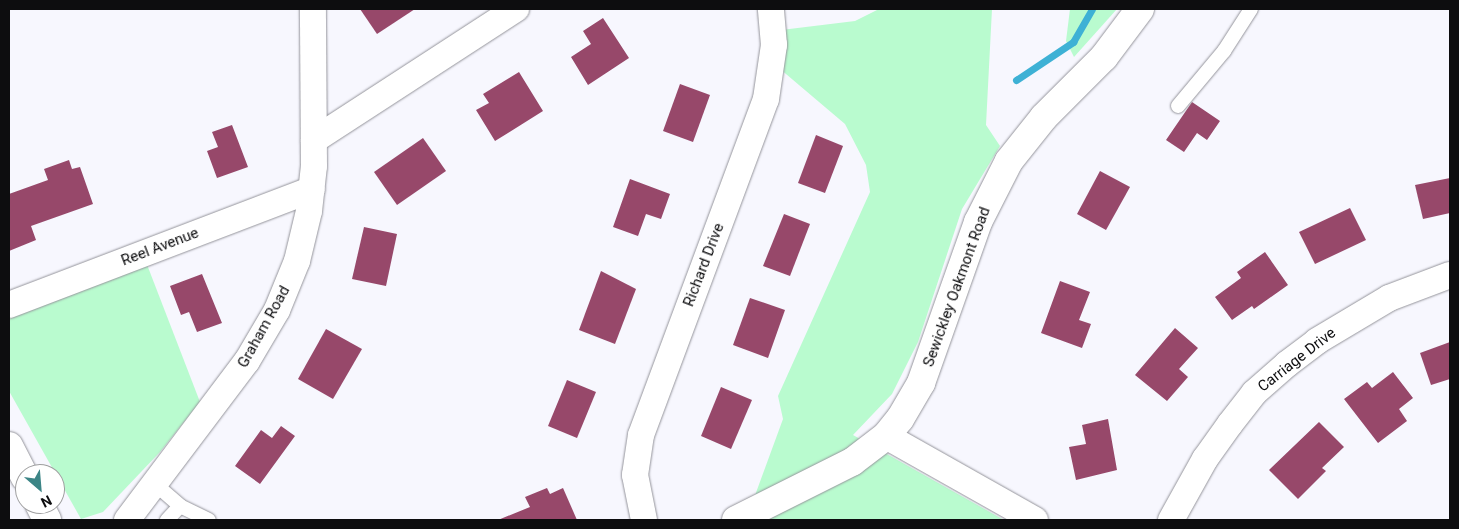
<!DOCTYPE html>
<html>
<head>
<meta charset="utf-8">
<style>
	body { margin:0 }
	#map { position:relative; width:1459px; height:529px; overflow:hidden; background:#f7f7fe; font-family:Roboto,sans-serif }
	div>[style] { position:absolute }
	.green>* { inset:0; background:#b9fbcf }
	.stream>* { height:7px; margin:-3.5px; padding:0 3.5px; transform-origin:3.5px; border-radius:3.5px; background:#3eb1d5 }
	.building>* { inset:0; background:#97486a }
	.roads { filter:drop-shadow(0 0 1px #94949b) drop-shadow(0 0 1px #94949b) }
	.lane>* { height:14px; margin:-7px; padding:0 7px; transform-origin:7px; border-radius:7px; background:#fff }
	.street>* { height:26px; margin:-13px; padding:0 13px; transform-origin:13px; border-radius:13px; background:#fff }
	.primary>* { height:28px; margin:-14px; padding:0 14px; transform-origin:14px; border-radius:14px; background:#fff }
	span { translate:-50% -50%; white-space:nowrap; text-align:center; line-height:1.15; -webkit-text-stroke:4px #fff; paint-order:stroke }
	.street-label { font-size:15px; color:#0d0d0f }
	.frame { position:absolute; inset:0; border:10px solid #0d0d0f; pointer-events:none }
	.north { position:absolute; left:15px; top:464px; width:50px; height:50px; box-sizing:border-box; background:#fff; border:1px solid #9e9e9f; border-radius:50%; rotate:153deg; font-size:14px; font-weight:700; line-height:20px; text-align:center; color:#0d0d0f }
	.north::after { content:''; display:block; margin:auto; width:18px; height:22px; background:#3c8586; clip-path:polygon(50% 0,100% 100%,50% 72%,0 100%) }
</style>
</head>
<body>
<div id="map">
	<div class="green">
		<div style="clip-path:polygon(879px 9px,992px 9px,986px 125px,1000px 146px,962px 209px,918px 342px,892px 394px,853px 435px,1004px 520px,746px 520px,783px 419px,778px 396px,870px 192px,866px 165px,845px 124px,773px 63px,773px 31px,855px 21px)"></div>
		<div style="clip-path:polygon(1070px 9px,1117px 9px,1074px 57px,1066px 41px)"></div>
		<div style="clip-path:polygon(146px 262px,200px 402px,160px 452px,103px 512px,81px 519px,9px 391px,9px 313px)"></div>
	</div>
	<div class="stream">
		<div style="left:1016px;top:80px;width:69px;rotate:-33.7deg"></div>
		<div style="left:1073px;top:42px;width:38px;rotate:-60deg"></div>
	</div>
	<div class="building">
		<div style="clip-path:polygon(360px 9px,415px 9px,377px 34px)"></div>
		<div style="clip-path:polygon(603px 18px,629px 58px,588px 85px,571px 57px,591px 44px,583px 31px)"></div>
		<div style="clip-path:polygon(519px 72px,543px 111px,495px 141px,476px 110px,489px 103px,483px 94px)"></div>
		<div style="clip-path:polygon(680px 84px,710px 95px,693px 142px,663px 131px)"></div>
		<div style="clip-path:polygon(1192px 102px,1220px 121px,1207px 140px,1197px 133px,1184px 152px,1166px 140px)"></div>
		<div style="clip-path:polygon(232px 125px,248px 167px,217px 178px,207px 151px,218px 147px,212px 132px)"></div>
		<div style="clip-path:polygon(816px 135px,843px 146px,825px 193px,798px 183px)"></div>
		<div style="clip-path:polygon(423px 138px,446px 171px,397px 205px,374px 172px)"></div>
		<div style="clip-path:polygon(69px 160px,72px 169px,80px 167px,93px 204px,31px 226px,36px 240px,9px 251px,9px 194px,48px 180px,44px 169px)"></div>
		<div style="clip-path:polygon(1100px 171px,1130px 187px,1106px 230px,1077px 214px)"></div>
		<div style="clip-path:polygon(1450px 178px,1450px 213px,1423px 219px,1415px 185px)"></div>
		<div style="clip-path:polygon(630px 179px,670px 194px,661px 219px,646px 214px,638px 236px,613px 227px)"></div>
		<div style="clip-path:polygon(1350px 208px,1366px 240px,1315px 264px,1299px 232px)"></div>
		<div style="clip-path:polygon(784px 214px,810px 224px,790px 276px,763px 266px)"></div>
		<div style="clip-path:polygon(364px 227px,397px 234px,386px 286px,352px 279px)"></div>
		<div style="clip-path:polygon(1265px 252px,1288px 285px,1254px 309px,1252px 306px,1232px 320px,1215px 297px,1241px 278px,1237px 272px)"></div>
		<div style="clip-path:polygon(601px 271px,636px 289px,615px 344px,579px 330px)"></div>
		<div style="clip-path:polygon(202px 274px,222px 323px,197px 332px,189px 312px,181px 315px,170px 286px)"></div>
		<div style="clip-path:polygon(1060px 281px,1090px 292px,1079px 320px,1091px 324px,1082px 348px,1041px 333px)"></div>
		<div style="clip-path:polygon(750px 298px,785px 310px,768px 358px,733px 345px)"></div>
		<div style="clip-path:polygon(1175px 328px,1198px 348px,1179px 369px,1188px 377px,1167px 401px,1135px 375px)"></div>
		<div style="clip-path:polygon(326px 329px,362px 349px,333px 399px,298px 379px)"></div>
		<div style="clip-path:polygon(1450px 342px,1450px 379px,1431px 385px,1420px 353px)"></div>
		<div style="clip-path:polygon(1393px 372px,1413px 398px,1399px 409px,1407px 421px,1378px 443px,1344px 399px,1367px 382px,1372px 388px)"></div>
		<div style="clip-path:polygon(567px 380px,596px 392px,577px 438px,548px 426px)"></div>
		<div style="clip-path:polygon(721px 387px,752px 400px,731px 449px,701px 436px)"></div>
		<div style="clip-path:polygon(1108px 419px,1117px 470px,1076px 480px,1069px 447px,1086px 444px,1082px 425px)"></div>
		<div style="clip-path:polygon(1319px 422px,1344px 447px,1322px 468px,1326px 471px,1298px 499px,1269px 470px)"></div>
		<div style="clip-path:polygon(281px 426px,295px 436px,260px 484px,235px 466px,261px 430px,272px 438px)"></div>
		<div style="clip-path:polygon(547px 488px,550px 494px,563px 488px,577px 520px,498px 520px,530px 507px,525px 497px)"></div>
	</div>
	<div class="roads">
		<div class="lane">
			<div style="left:1178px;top:106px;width:72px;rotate:-50.1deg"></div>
			<div style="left:1224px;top:51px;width:50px;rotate:-57.3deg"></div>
			<div style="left:155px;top:484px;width:33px;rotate:41deg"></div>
			<div style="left:180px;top:506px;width:32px;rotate:26deg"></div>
			<div style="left:167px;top:520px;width:19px;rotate:-47deg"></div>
		</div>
		<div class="street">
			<div style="left:314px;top:140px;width:241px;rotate:-33deg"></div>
			<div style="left:9px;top:305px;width:324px;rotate:-20.9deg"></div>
			<div style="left:886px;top:436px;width:171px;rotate:29.4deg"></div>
			<div style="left:127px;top:520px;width:199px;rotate:-53deg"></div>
			<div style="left:247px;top:361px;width:59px;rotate:-59.5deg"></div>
			<div style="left:277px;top:310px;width:53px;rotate:-67.8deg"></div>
			<div style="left:297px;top:261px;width:51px;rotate:-76.5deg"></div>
			<div style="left:309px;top:211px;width:45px;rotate:-83.7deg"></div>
			<div style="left:314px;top:166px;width:157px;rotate:-90.4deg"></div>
			<div style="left:644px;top:520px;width:46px;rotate:-101.3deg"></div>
			<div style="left:635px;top:475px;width:40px;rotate:-81.5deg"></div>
			<div style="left:641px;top:435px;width:358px;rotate:-69.6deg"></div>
			<div style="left:766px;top:99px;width:55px;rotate:-81.6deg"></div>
			<div style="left:774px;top:45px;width:36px;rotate:-95deg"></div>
			<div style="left:1171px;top:520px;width:70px;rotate:-60.9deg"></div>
			<div style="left:1205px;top:459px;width:43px;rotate:-54.5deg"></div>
			<div style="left:1230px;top:424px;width:39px;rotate:-52deg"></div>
			<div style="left:1254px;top:393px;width:44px;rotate:-41.3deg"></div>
			<div style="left:1287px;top:364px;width:38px;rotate:-37deg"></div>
			<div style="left:1317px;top:341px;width:84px;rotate:-30.8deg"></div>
			<div style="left:1389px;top:298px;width:65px;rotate:-20.7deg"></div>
		</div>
		<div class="primary">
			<div style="left:9px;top:446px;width:35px;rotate:63deg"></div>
			<div style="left:39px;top:504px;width:18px;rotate:63deg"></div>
			<div style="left:736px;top:520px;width:130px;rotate:-26.6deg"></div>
			<div style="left:852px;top:462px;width:43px;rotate:-37.4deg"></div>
			<div style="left:886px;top:436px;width:22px;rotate:-51deg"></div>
			<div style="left:900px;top:419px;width:42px;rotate:-59.7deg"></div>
			<div style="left:921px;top:383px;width:171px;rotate:-70.5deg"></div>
			<div style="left:978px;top:222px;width:68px;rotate:-63.1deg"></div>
			<div style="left:1009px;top:161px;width:56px;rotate:-51.5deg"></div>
			<div style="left:1044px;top:117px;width:85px;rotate:-45deg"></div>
			<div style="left:1104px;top:57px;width:60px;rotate:-53.1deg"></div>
		</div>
	</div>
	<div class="street-label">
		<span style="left:160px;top:247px;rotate:-21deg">Reel Avenue</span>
		<span style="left:704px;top:265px;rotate:-69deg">Richard Drive</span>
		<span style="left:957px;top:287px;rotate:-70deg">Sewickley Oakmont Road</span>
		<span style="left:264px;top:327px;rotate:-61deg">Graham Road</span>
		<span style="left:1297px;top:360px;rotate:-38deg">Carriage Drive</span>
	</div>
	<div class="frame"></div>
	<div class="north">N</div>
</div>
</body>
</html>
